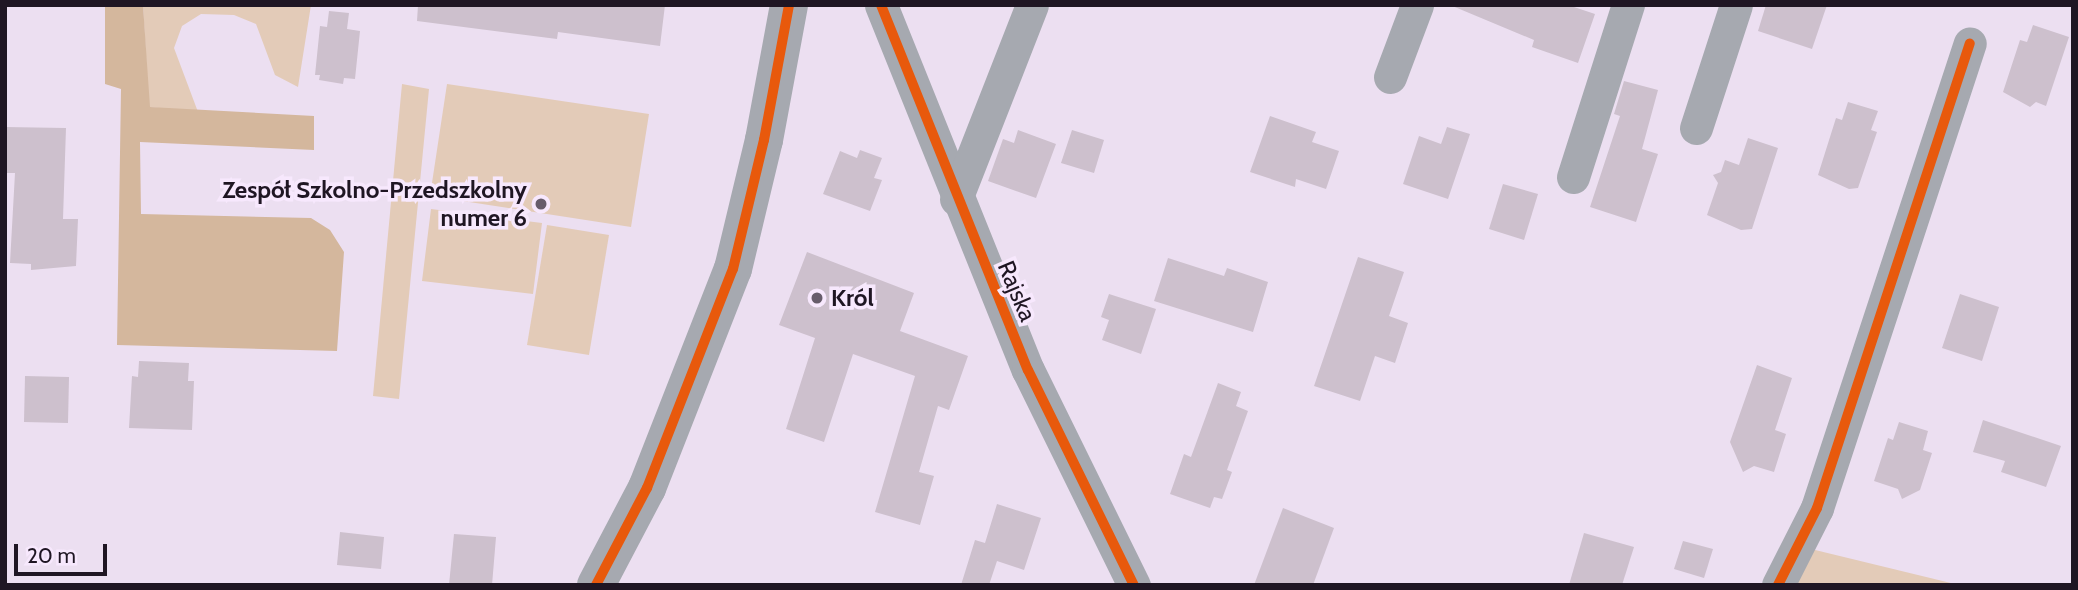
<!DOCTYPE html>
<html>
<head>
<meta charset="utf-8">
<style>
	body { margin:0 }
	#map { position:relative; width:2078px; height:590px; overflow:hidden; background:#ecdff1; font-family:Cabin,sans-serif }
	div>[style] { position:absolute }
	.green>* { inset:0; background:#e3cbb8 }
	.forest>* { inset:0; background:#d4b79d }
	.building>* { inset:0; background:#cdc0cd }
	.minor>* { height:33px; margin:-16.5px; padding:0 16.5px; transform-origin:16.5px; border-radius:16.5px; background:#a6a9b0 }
	.tertiary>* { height:38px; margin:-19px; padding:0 19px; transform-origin:19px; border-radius:19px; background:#a6a9b0 }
	.cycleway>* { height:10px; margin:-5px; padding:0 5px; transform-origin:5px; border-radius:5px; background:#e8590c }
	.dots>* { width:19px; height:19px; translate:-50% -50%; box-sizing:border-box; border:4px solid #f7e8fd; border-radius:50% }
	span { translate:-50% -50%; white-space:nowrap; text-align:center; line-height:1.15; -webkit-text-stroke:7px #f7e8fd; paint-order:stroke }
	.poi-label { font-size:24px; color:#1f1623; font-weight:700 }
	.right { translate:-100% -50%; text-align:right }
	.left { translate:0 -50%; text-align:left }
	.street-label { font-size:24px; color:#1f1623 }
	.frame { position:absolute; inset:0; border:7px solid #1f1623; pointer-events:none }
	.scale { position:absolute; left:14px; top:544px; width:93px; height:32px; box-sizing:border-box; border:4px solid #1f1623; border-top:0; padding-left:9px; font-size:21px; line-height:24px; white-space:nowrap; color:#1f1623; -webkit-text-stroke:5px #f7e8fd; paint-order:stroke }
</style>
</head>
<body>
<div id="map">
	<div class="green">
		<div style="clip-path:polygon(143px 5px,311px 5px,298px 87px,275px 75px,256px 24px,234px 15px,201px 14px,182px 26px,174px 48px,198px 112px,149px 107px)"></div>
		<div style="clip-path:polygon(402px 84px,429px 89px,399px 399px,373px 396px)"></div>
		<div style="clip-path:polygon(447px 84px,649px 114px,631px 227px,430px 196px)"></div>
		<div style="clip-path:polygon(431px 209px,542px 223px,533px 294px,422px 281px)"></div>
		<div style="clip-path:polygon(547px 225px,609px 235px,589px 355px,527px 345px)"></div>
		<div style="clip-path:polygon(1811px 549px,1959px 585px,1789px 585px)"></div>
	</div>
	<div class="forest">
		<div style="clip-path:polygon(105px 5px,143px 5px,150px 107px,314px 116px,314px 150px,140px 142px,141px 214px,311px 218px,330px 230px,344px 252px,337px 351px,117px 345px,121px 89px,105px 84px)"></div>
	</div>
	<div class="building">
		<div style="clip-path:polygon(418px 5px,665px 5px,660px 46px,558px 32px,557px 39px,417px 21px)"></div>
		<div style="clip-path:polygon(1450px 5px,1568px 5px,1595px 14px,1578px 63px,1532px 47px,1534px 40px)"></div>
		<div style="clip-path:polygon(1766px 5px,1827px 5px,1812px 49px,1758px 31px)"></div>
		<div style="clip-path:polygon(329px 11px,349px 13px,347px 29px,360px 31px,355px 79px,344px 78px,343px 84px,319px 80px,320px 75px,315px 75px,320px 26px,327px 27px)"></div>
		<div style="clip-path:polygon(2033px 25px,2069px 37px,2046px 106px,2036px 102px,2030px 107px,2003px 92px,2020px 40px,2027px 42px)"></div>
		<div style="clip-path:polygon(1624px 81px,1658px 90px,1642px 149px,1658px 154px,1636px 222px,1590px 207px,1620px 116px,1614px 114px)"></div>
		<div style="clip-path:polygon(1848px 102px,1878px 111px,1871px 130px,1877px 132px,1858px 188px,1849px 189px,1818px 175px,1836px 118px,1842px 120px)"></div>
		<div style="clip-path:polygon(1270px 116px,1316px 132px,1312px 142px,1339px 151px,1326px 189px,1296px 179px,1295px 187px,1250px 172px)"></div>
		<div style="clip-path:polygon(5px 127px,66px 128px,63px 219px,78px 219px,76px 266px,31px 270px,31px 264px,10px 263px,15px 173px,5px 173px)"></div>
		<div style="clip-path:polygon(1447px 127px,1470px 134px,1448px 199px,1403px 184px,1419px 136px,1441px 144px)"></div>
		<div style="clip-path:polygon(1018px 130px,1056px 144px,1036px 198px,988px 181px,1003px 139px,1014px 143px)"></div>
		<div style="clip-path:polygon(1072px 130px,1104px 140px,1094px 173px,1061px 163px)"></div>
		<div style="clip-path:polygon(1748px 138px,1778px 148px,1752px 229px,1741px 230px,1707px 215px,1718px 183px,1713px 175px,1721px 172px,1725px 160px,1739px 165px)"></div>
		<div style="clip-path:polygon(860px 150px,882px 158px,874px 178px,882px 180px,870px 211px,823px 194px,840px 151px,857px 158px)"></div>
		<div style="clip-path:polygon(1503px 184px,1538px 194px,1524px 240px,1489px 229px)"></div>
		<div style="clip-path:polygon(807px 252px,914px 293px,900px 331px,968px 356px,949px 410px,938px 406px,919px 472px,934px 476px,920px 525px,875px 512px,915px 376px,853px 354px,824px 442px,786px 429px,815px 338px,779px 325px)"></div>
		<div style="clip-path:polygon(1358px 257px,1404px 272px,1389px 316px,1408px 323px,1395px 363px,1375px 356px,1360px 401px,1314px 386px)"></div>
		<div style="clip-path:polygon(1168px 258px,1224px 276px,1227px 268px,1268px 282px,1253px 332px,1154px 301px)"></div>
		<div style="clip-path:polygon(1109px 294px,1156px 309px,1141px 354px,1102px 340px,1109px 320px,1101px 317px)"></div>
		<div style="clip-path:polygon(1960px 294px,1999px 307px,1982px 361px,1942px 348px)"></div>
		<div style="clip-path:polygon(139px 361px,189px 363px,188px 381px,194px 381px,192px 430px,129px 428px,132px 376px,138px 377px)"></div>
		<div style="clip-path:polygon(1757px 365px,1792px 378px,1775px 430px,1786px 434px,1774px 472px,1754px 466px,1743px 472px,1730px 442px)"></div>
		<div style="clip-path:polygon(25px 376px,69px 377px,68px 423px,24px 422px)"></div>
		<div style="clip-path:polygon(1218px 383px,1241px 392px,1236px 406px,1248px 411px,1227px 470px,1232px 472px,1222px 499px,1214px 497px,1210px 508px,1170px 494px,1184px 454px,1191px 457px)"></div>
		<div style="clip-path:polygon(1983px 420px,2061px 446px,2046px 487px,2001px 472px,2005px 461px,1973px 452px)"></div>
		<div style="clip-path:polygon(1899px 422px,1928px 431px,1923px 450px,1932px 453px,1920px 490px,1902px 499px,1898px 489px,1874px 481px,1888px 438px,1893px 440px)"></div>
		<div style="clip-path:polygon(997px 504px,1041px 518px,1024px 570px,997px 561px,989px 585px,961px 585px,975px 540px,985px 543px)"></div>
		<div style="clip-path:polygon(1283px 508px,1334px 528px,1313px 585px,1254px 585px)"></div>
		<div style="clip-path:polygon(340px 532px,384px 537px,381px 569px,337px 565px)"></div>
		<div style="clip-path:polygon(1584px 533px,1634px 547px,1622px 585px,1569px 585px)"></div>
		<div style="clip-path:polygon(454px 534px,496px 537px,492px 585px,449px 585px)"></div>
		<div style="clip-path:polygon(1683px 541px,1713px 549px,1704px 578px,1674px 569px)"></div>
	</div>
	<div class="minor">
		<div style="left:881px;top:5px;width:393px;rotate:68.1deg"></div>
		<div style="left:1028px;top:370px;width:240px;rotate:63.8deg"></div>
		<div style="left:1390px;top:77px;width:77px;rotate:-69.4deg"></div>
		<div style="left:1696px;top:128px;width:129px;rotate:-72deg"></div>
		<div style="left:1573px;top:177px;width:181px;rotate:-72.3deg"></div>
		<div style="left:956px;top:199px;width:208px;rotate:-68.6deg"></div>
		<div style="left:1778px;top:585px;width:86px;rotate:-63.1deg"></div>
		<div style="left:1817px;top:508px;width:489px;rotate:-71.8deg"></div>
	</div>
	<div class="tertiary">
		<div style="left:596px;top:585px;width:110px;rotate:-62.3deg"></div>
		<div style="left:647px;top:488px;width:235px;rotate:-68.6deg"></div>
		<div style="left:733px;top:269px;width:133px;rotate:-76.5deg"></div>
		<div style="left:764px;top:140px;width:137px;rotate:-79.5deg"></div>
	</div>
	<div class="cycleway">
		<div style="left:881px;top:5px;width:393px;rotate:68.1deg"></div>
		<div style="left:1028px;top:370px;width:240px;rotate:63.8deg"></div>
		<div style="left:596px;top:585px;width:110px;rotate:-62.3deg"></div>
		<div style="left:647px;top:488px;width:235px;rotate:-68.6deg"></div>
		<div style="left:733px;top:269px;width:133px;rotate:-76.5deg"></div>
		<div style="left:764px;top:140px;width:137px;rotate:-79.5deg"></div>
		<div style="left:1778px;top:585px;width:86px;rotate:-63.1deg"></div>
		<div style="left:1817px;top:508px;width:489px;rotate:-71.8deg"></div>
	</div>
	<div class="dots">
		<div style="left:541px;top:204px;background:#675c6b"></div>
		<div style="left:817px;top:298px;background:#675c6b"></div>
	</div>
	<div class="poi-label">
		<span class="right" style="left:527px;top:204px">Zespół Szkolno-Przedszkolny<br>numer 6</span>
		<span class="left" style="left:831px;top:298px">Król</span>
	</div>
	<div class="street-label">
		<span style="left:1017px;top:291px;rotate:67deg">Rajska</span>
	</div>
	<div class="frame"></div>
	<div class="scale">20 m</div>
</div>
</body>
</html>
